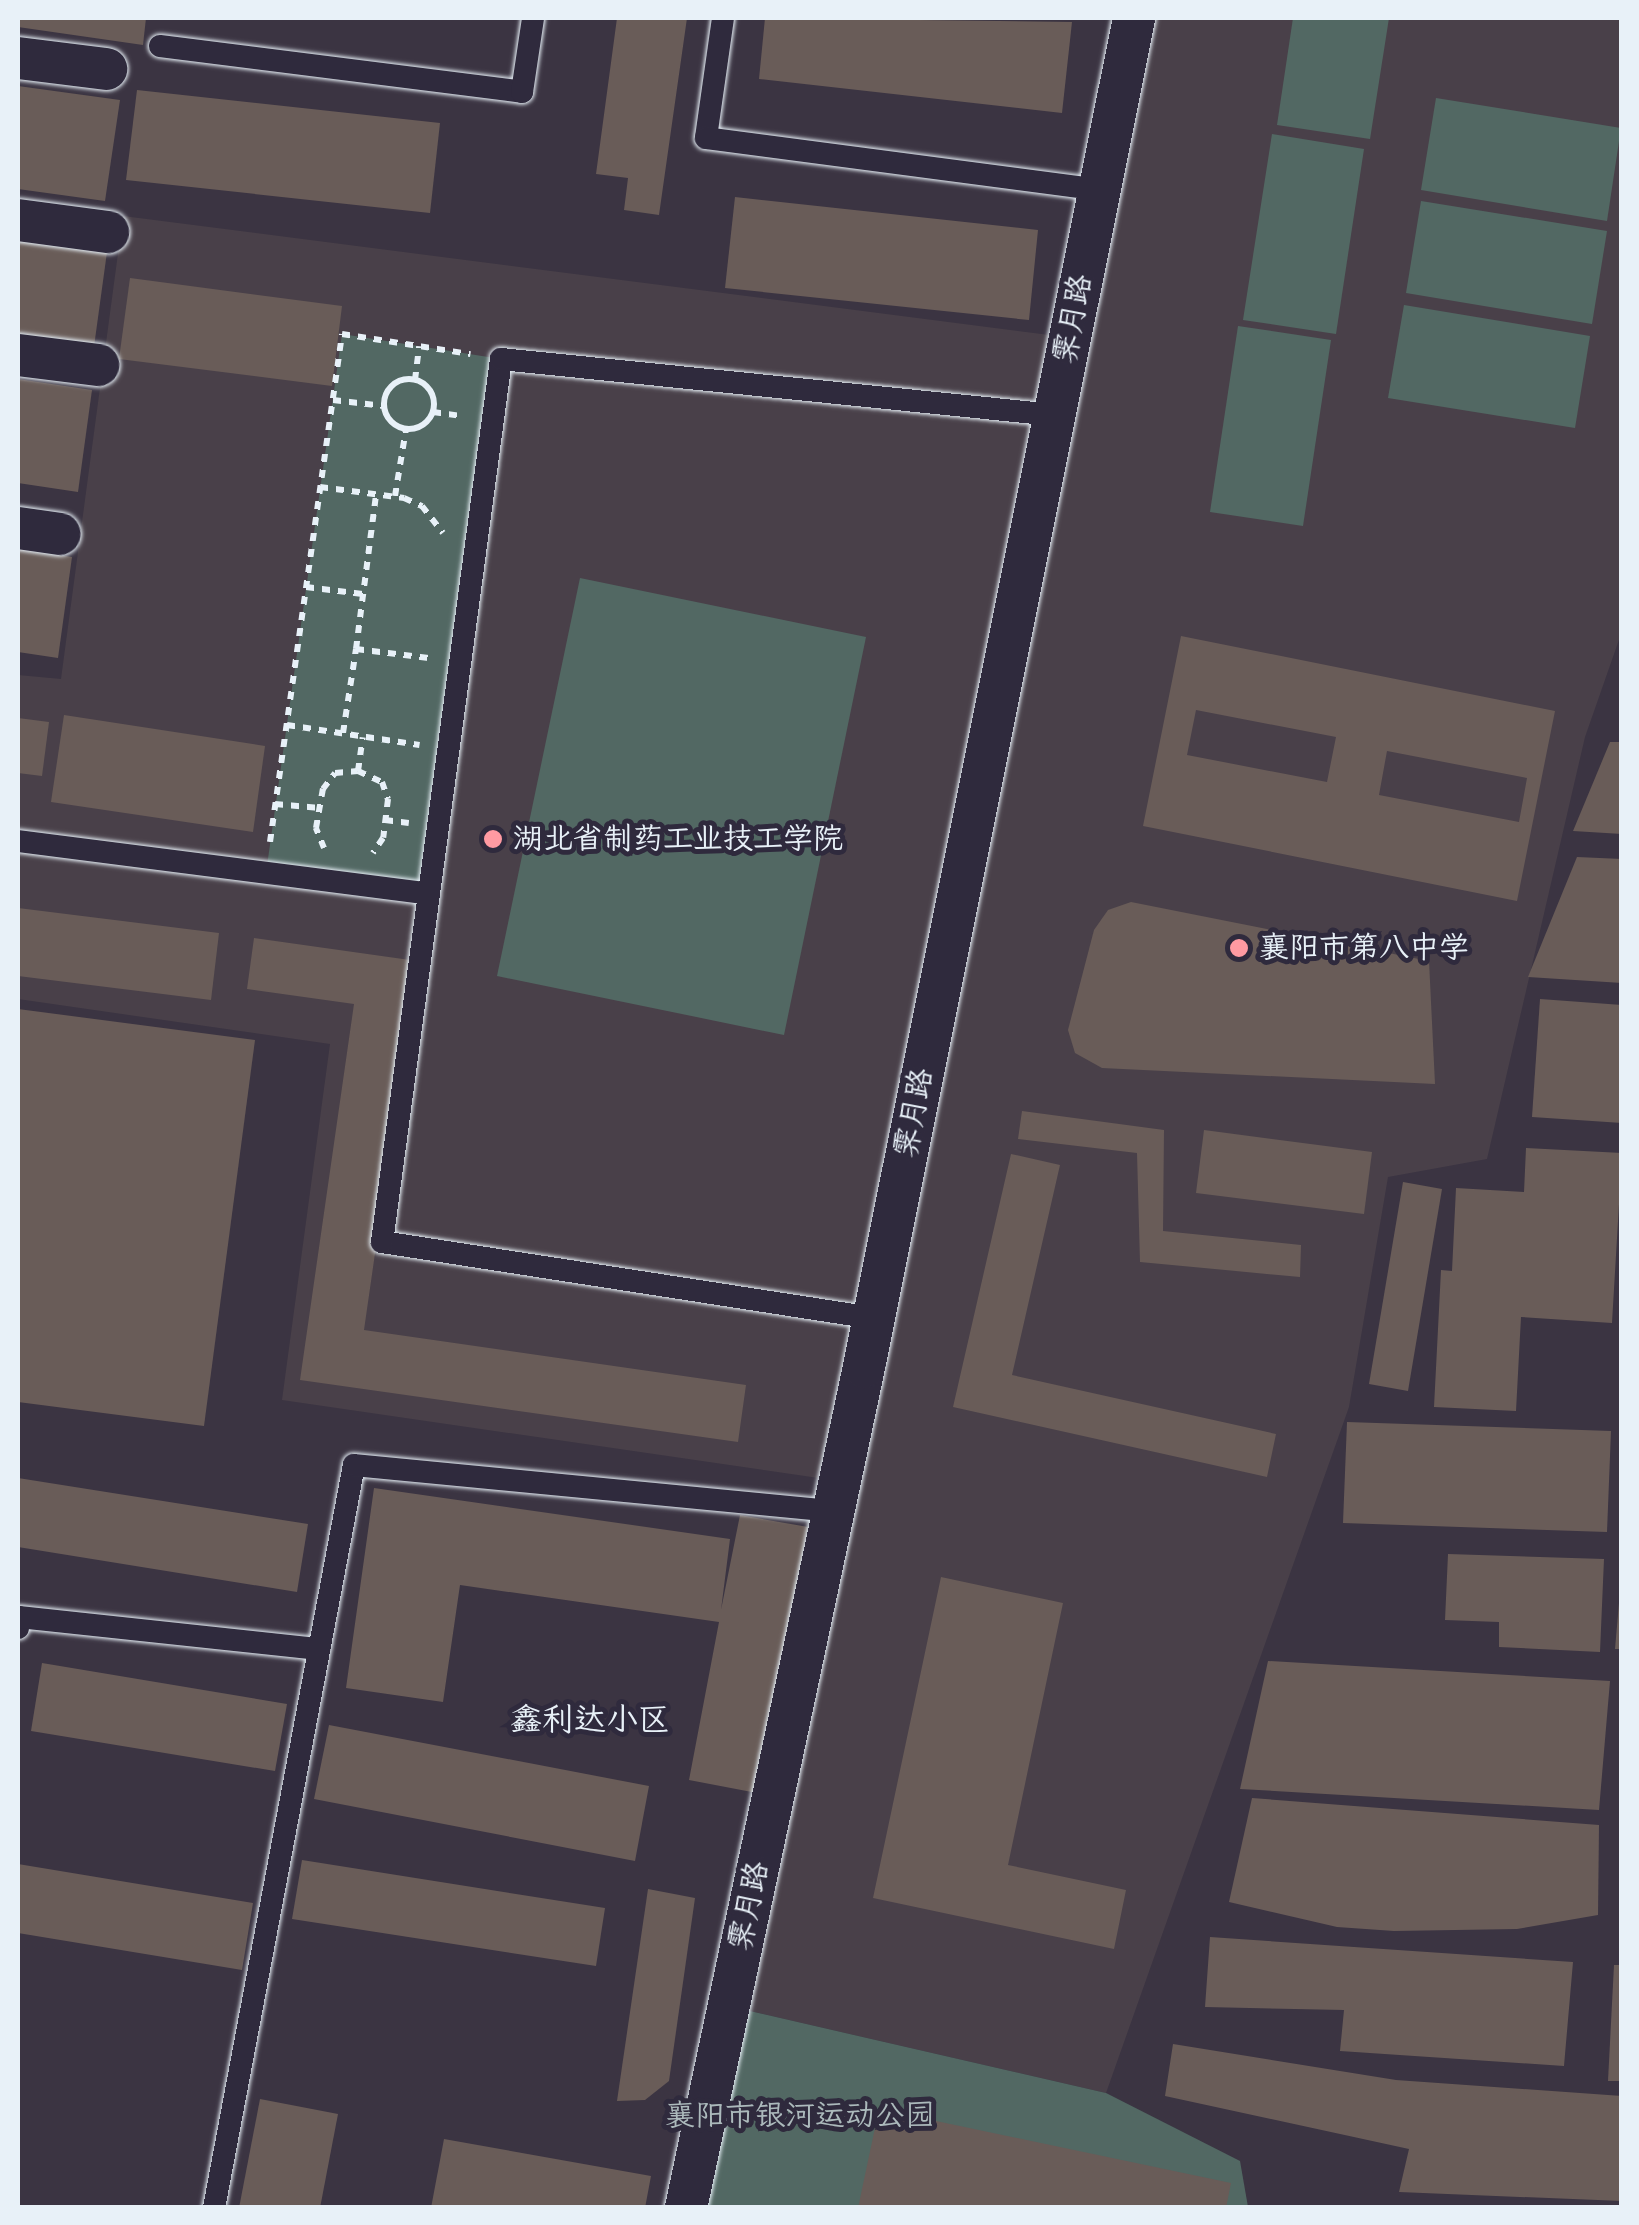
<!DOCTYPE html>
<html>
<head>
<meta charset="utf-8">
<style>
	body { margin:0 }
	#map { position:relative; width:1639px; height:2225px; overflow:hidden; background:#3b3442; font-family:Pangolin,"LXGW WenKai TC",sans-serif }
	div>[style] { position:absolute }
	.built>* { inset:0; background:#494049 }
	.green>* { inset:0; background:#526863 }
	.building>* { inset:0; background:#695c58 }
	.path>* { height:6px; margin-top:-3px; transform-origin:0; background:repeating-linear-gradient(90deg,#e8f1f8 0 8px,transparent 0 16px) }
	.path>.ring { margin:-3px; padding:0; box-sizing:content-box; background:none; border:6px solid #e8f1f8; border-radius:50% }
	.roads { filter:drop-shadow(0 0 2px #e8f1f8) drop-shadow(0 0 2px #e8f1f8) }
	.service>* { height:22px; margin:-11px; padding:0 11px; transform-origin:11px; border-radius:11px; background:#2f2a3d }
	.minor>* { height:42px; margin:-21px; padding:0 21px; transform-origin:21px; border-radius:21px; background:#2f2a3d }
	.dots>* { width:28px; height:28px; translate:-50% -50%; box-sizing:border-box; border:5px solid #2f2a3d; border-radius:50% }
	span { translate:-50% -50%; white-space:nowrap; text-align:center; line-height:1.15; -webkit-text-stroke:10px #2f2a3d; paint-order:stroke }
	.street-label { font-size:30px; color:#e8f1f8 }
	.poi-label { font-size:30px; color:#e8f1f8 }
	.left { translate:0 -50%; text-align:left }
	.park-label { font-size:30px; color:#acbabc }
	.neighbourhood-label { font-size:32px; color:#e8f1f8 }
	.frame { position:absolute; inset:0; border:20px solid #e8f1f8; pointer-events:none }
</style>
</head>
<body>
<div id="map">
	<div class="built">
		<div style="clip-path:polygon(1118px 18px,1621px 18px,1621px 634px,1585px 737px,1487px 1159px,1388px 1177px,1349px 1407px,1106px 2093px,728px 2006px,839px 1481px,282px 1400px,330px 1044px,18px 999px,18px 675px,61px 679px,123px 216px,1057px 336px)"></div>
	</div>
	<div class="green">
		<div style="clip-path:polygon(1293px 18px,1389px 18px,1370px 139px,1277px 125px)"></div>
		<div style="clip-path:polygon(1436px 98px,1621px 128px,1607px 221px,1421px 190px)"></div>
		<div style="clip-path:polygon(1272px 134px,1364px 149px,1336px 334px,1243px 320px)"></div>
		<div style="clip-path:polygon(1421px 201px,1607px 231px,1592px 324px,1406px 293px)"></div>
		<div style="clip-path:polygon(1404px 305px,1590px 336px,1575px 428px,1388px 398px)"></div>
		<div style="clip-path:polygon(1238px 326px,1331px 340px,1303px 526px,1210px 512px)"></div>
		<div style="clip-path:polygon(342px 334px,501px 359px,429px 894px,266px 873px)"></div>
		<div style="clip-path:polygon(580px 578px,866px 637px,784px 1035px,497px 976px)"></div>
		<div style="clip-path:polygon(728px 2006px,1106px 2093px,1240px 2161px,1248px 2207px,686px 2208px)"></div>
	</div>
	<div class="building">
		<div style="clip-path:polygon(18px 18px,146px 18px,143px 45px,18px 27px)"></div>
		<div style="clip-path:polygon(617px 18px,687px 18px,659px 215px,624px 210px,628px 178px,596px 174px)"></div>
		<div style="clip-path:polygon(765px 18px,1072px 22px,1062px 113px,759px 79px)"></div>
		<div style="clip-path:polygon(18px 86px,120px 100px,105px 201px,18px 189px)"></div>
		<div style="clip-path:polygon(137px 90px,440px 123px,430px 213px,126px 180px)"></div>
		<div style="clip-path:polygon(735px 197px,1038px 230px,1029px 320px,725px 288px)"></div>
		<div style="clip-path:polygon(18px 239px,107px 252px,93px 354px,18px 343px)"></div>
		<div style="clip-path:polygon(130px 278px,342px 306px,332px 386px,119px 359px)"></div>
		<div style="clip-path:polygon(18px 379px,92px 390px,78px 492px,18px 483px)"></div>
		<div style="clip-path:polygon(18px 549px,72px 557px,58px 658px,18px 652px)"></div>
		<div style="clip-path:polygon(evenodd,1181px 636px,1555px 711px,1517px 901px,1143px 826px,1181px 636px,1196px 710px,1336px 737px,1327px 782px,1187px 755px,1196px 710px,1181px 636px,1387px 751px,1527px 778px,1519px 822px,1379px 795px,1387px 751px)"></div>
		<div style="clip-path:polygon(64px 715px,265px 746px,253px 832px,51px 802px)"></div>
		<div style="clip-path:polygon(18px 718px,49px 722px,42px 776px,18px 773px)"></div>
		<div style="clip-path:polygon(1610px 742px,1622px 742px,1622px 834px,1573px 831px)"></div>
		<div style="clip-path:polygon(1577px 857px,1622px 859px,1622px 983px,1528px 977px)"></div>
		<div style="clip-path:polygon(1131px 902px,1429px 961px,1435px 1084px,1102px 1068px,1075px 1053px,1068px 1030px,1094px 930px,1108px 910px)"></div>
		<div style="clip-path:polygon(18px 908px,219px 933px,211px 1000px,18px 976px)"></div>
		<div style="clip-path:polygon(254px 938px,417px 961px,364px 1330px,746px 1385px,738px 1442px,300px 1380px,354px 1004px,247px 989px)"></div>
		<div style="clip-path:polygon(1540px 999px,1622px 1005px,1622px 1123px,1532px 1117px)"></div>
		<div style="clip-path:polygon(18px 1009px,255px 1040px,204px 1426px,18px 1402px)"></div>
		<div style="clip-path:polygon(1022px 1111px,1164px 1130px,1163px 1231px,1301px 1245px,1300px 1277px,1140px 1262px,1137px 1153px,1018px 1139px)"></div>
		<div style="clip-path:polygon(1204px 1130px,1372px 1152px,1364px 1214px,1196px 1193px)"></div>
		<div style="clip-path:polygon(1526px 1148px,1622px 1153px,1612px 1323px,1521px 1317px,1516px 1411px,1434px 1407px,1441px 1270px,1452px 1271px,1456px 1188px,1524px 1192px)"></div>
		<div style="clip-path:polygon(1011px 1154px,1060px 1165px,1012px 1375px,1276px 1434px,1267px 1477px,953px 1407px)"></div>
		<div style="clip-path:polygon(1403px 1182px,1442px 1189px,1408px 1391px,1369px 1384px)"></div>
		<div style="clip-path:polygon(1347px 1422px,1611px 1431px,1607px 1532px,1343px 1523px)"></div>
		<div style="clip-path:polygon(18px 1478px,308px 1524px,297px 1592px,18px 1547px)"></div>
		<div style="clip-path:polygon(374px 1488px,730px 1539px,721px 1610px,740px 1515px,808px 1527px,757px 1793px,689px 1780px,719px 1622px,460px 1585px,443px 1702px,346px 1688px)"></div>
		<div style="clip-path:polygon(1448px 1554px,1604px 1559px,1600px 1652px,1499px 1647px,1499px 1622px,1445px 1620px)"></div>
		<div style="clip-path:polygon(941px 1577px,1063px 1603px,1008px 1865px,1126px 1890px,1114px 1949px,873px 1898px)"></div>
		<div style="clip-path:polygon(1619px 1603px,1622px 1603px,1622px 1649px,1615px 1649px)"></div>
		<div style="clip-path:polygon(1268px 1661px,1610px 1681px,1599px 1810px,1240px 1789px)"></div>
		<div style="clip-path:polygon(42px 1663px,287px 1704px,275px 1771px,31px 1731px)"></div>
		<div style="clip-path:polygon(329px 1725px,649px 1786px,635px 1861px,314px 1799px)"></div>
		<div style="clip-path:polygon(1252px 1798px,1599px 1825px,1598px 1915px,1517px 1929px,1394px 1931px,1337px 1927px,1229px 1902px)"></div>
		<div style="clip-path:polygon(302px 1860px,605px 1908px,596px 1966px,292px 1919px)"></div>
		<div style="clip-path:polygon(18px 1864px,253px 1903px,242px 1970px,18px 1933px)"></div>
		<div style="clip-path:polygon(648px 1889px,695px 1898px,669px 2081px,645px 2100px,617px 2101px)"></div>
		<div style="clip-path:polygon(1210px 1937px,1573px 1962px,1564px 2066px,1340px 2051px,1344px 2010px,1205px 2007px)"></div>
		<div style="clip-path:polygon(1614px 1965px,1622px 1965px,1622px 2081px,1608px 2081px)"></div>
		<div style="clip-path:polygon(1173px 2044px,1396px 2080px,1622px 2096px,1622px 2201px,1399px 2192px,1409px 2149px,1165px 2096px)"></div>
		<div style="clip-path:polygon(260px 2099px,338px 2114px,320px 2208px,239px 2208px)"></div>
		<div style="clip-path:polygon(879px 2109px,1231px 2183px,1226px 2208px,858px 2208px)"></div>
		<div style="clip-path:polygon(444px 2139px,651px 2176px,645px 2208px,431px 2208px)"></div>
	</div>
	<div class="path">
		<div class="ring" style="left:384px;top:379px;width:44px;height:44px"></div>
		<div style="left:415px;top:380px;width:34px;rotate:-83deg"></div>
		<div style="left:333px;top:400px;width:51px;rotate:6.7deg"></div>
		<div style="left:433px;top:412px;width:28px;rotate:8deg"></div>
		<div style="left:320px;top:487px;width:85px;rotate:7.5deg"></div>
		<div style="left:404px;top:498px;width:20px;rotate:24deg"></div>
		<div style="left:422px;top:506px;width:34px;rotate:52deg"></div>
		<div style="left:395px;top:496px;width:68px;rotate:-80.7deg"></div>
		<div style="left:306px;top:587px;width:57px;rotate:7deg"></div>
		<div style="left:356px;top:649px;width:156px;rotate:-82.6deg"></div>
		<div style="left:287px;top:725px;width:134px;rotate:8.6deg"></div>
		<div style="left:343px;top:733px;width:85px;rotate:-81.2deg"></div>
		<div style="left:356px;top:649px;width:73px;rotate:7.1deg"></div>
		<div style="left:358px;top:771px;width:26px;rotate:25deg"></div>
		<div style="left:382px;top:782px;width:18px;rotate:71deg"></div>
		<div style="left:388px;top:799px;width:39px;rotate:97deg"></div>
		<div style="left:383px;top:838px;width:18px;rotate:124deg"></div>
		<div style="left:275px;top:804px;width:45px;rotate:5.1deg"></div>
		<div style="left:385px;top:820px;width:24px;rotate:7deg"></div>
		<div style="left:270px;top:842px;width:513px;rotate:-81.93deg"></div>
		<div style="left:342px;top:334px;width:130px;rotate:8.9deg"></div>
		<div style="left:324px;top:848px;width:22px;rotate:-112deg"></div>
		<div style="left:316px;top:828px;width:40px;rotate:-80deg"></div>
		<div style="left:323px;top:789px;width:20px;rotate:-53deg"></div>
		<div style="left:335px;top:773px;width:23px;rotate:-5deg"></div>
		<div style="left:358px;top:771px;width:34px;rotate:-82deg"></div>
	</div>
	<div class="roads">
		<div class="service">
			<div style="left:723px;top:18px;width:121px;rotate:98.1deg"></div>
			<div style="left:706px;top:138px;width:396px;rotate:7.5deg"></div>
			<div style="left:160px;top:46px;width:365px;rotate:7.2deg"></div>
			<div style="left:522px;top:92px;width:75px;rotate:-81.5deg"></div>
			<div style="left:18px;top:841px;width:414px;rotate:7.3deg"></div>
			<div style="left:873px;top:1318px;width:497px;rotate:-171.2deg"></div>
			<div style="left:382px;top:1242px;width:891px;rotate:-82.32deg"></div>
			<div style="left:501px;top:359px;width:556px;rotate:5.78deg"></div>
			<div style="left:18px;top:1628px;width:11px;rotate:-85deg"></div>
			<div style="left:19px;top:1617px;width:302px;rotate:6.1deg"></div>
			<div style="left:214px;top:2208px;width:756px;rotate:-79.33deg"></div>
			<div style="left:354px;top:1465px;width:481px;rotate:5.5deg"></div>
		</div>
		<div class="minor">
			<div style="left:18px;top:58px;width:89px;rotate:7.1deg"></div>
			<div style="left:18px;top:220px;width:91px;rotate:7.6deg"></div>
			<div style="left:18px;top:355px;width:81px;rotate:7.1deg"></div>
			<div style="left:18px;top:528px;width:42px;rotate:8.1deg"></div>
			<div style="left:686px;top:2208px;width:860px;rotate:-78.05deg"></div>
			<div style="left:864px;top:1367px;width:1376px;rotate:-78.68deg"></div>
		</div>
	</div>
	<div class="dots">
		<div style="left:493px;top:839px;background:#ff9aa2"></div>
		<div style="left:1239px;top:948px;background:#ff9aa2"></div>
	</div>
	<div class="street-label">
		<span style="left:1073px;top:319px;rotate:-79deg">霁月路</span>
		<span style="left:914px;top:1113px;rotate:-79deg">霁月路</span>
		<span style="left:749px;top:1906px;rotate:-78deg">霁月路</span>
	</div>
	<div class="poi-label">
		<span class="left" style="left:513px;top:839px">湖北省制药工业技工学院</span>
		<span class="left" style="left:1259px;top:948px">襄阳市第八中学</span>
	</div>
	<div class="park-label">
		<span style="left:800px;top:2116px">襄阳市银河运动公园</span>
	</div>
	<div class="neighbourhood-label">
		<span style="left:590px;top:1720px">鑫利达小区</span>
	</div>
	<div class="frame"></div>
</div>
</body>
</html>
